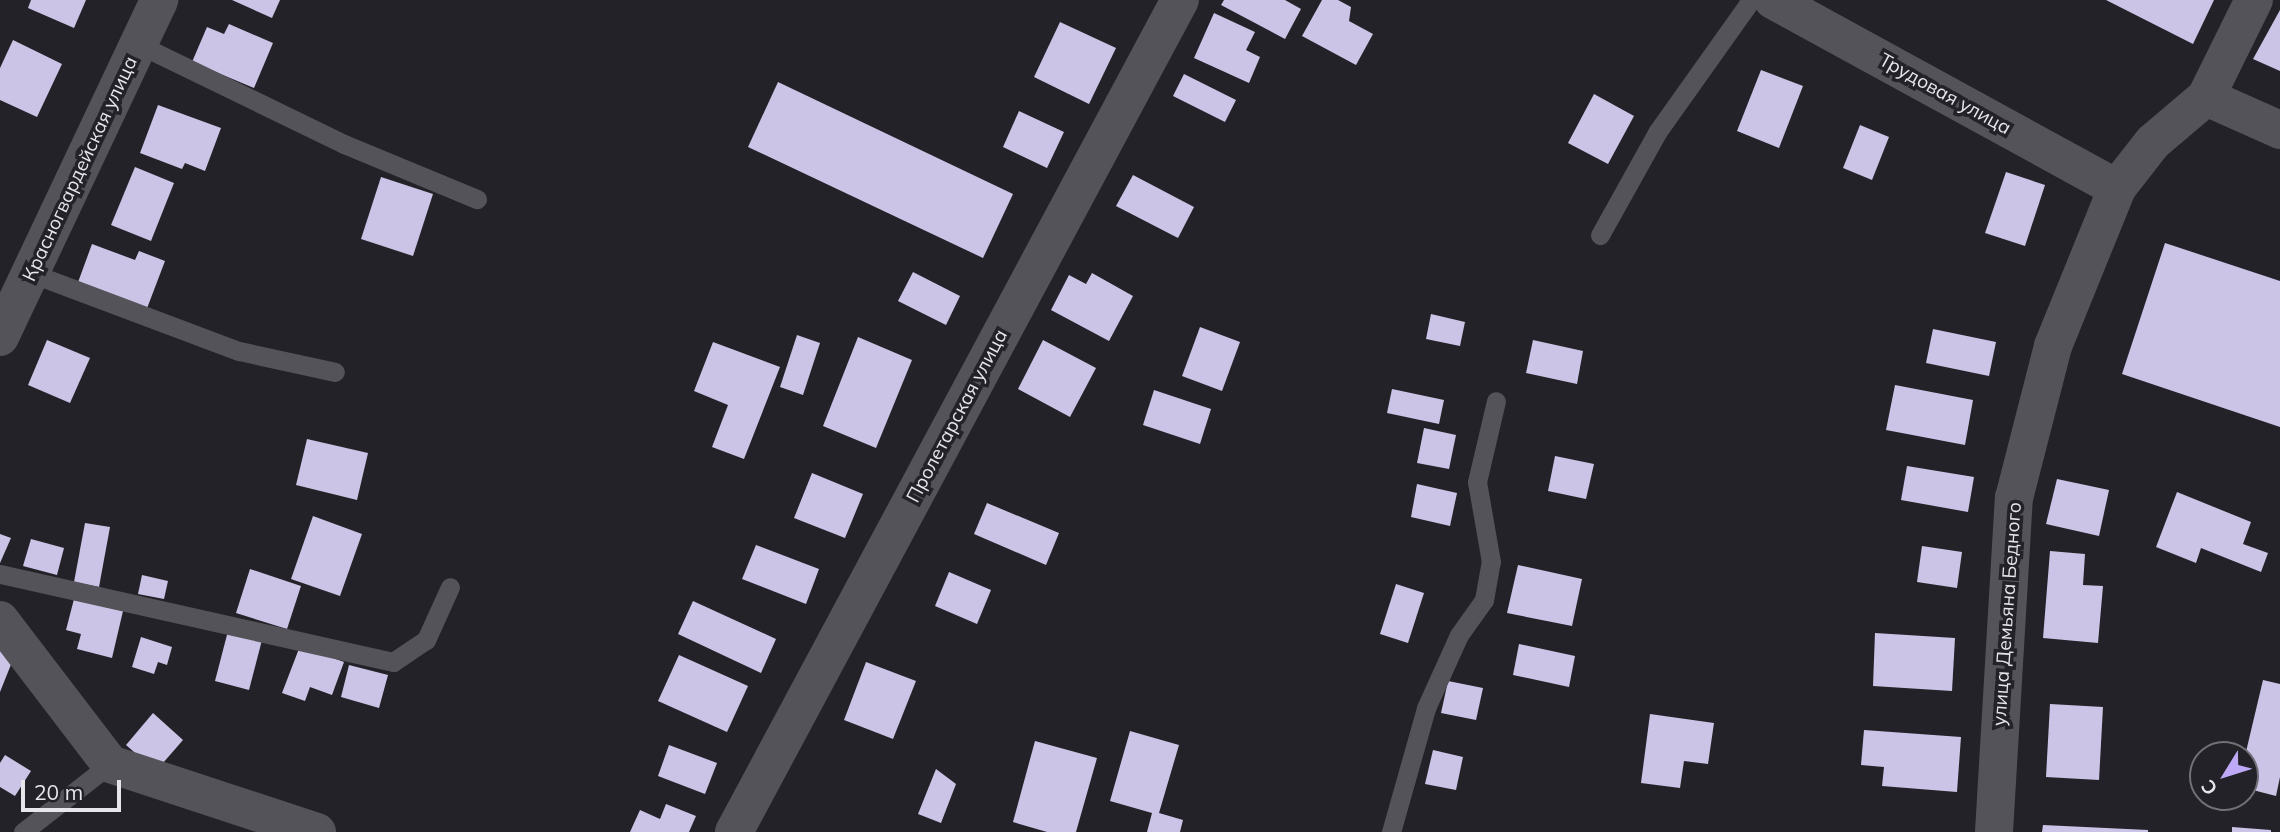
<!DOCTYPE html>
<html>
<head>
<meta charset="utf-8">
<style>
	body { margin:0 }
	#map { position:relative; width:2280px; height:832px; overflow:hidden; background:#242229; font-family:Mulish,sans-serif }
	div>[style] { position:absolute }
	.building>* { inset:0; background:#ccc4e6 }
	.service>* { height:19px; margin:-9.5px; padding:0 9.5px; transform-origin:9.5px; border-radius:9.5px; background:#55535a }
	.minor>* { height:38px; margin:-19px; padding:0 19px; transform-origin:19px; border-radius:19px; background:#55535a }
	.tertiary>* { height:38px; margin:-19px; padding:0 19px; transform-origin:19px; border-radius:19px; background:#55535a }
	span { translate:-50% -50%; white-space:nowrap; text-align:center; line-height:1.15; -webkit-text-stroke:7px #242229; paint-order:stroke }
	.street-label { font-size:19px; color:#e7e6ea }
	.north { position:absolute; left:2189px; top:741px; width:70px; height:70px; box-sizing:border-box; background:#242229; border:2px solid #727076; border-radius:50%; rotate:232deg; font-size:19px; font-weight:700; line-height:28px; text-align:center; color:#e7e6ea }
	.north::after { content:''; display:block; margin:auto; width:24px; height:32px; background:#bda9f5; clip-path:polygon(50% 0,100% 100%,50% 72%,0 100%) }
	.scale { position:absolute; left:21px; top:780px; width:100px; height:32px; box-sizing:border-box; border:4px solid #e7e6ea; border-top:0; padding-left:9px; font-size:21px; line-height:24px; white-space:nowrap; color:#e7e6ea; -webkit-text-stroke:5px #242229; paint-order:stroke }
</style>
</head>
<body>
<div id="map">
	<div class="building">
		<div style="clip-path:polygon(31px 0,86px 0,74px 28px,28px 8px)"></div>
		<div style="clip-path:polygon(232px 0,280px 0,272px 18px)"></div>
		<div style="clip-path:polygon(1224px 0,1285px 0,1301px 9px,1285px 39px,1221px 5px)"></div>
		<div style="clip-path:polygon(1322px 0,1338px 0,1351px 7px,1349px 21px,1373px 34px,1356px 65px,1302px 36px)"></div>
		<div style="clip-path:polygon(2106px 0,2214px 0,2193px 44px)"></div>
		<div style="clip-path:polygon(2280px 10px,2280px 71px,2253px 59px)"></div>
		<div style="clip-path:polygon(1214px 13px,1255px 32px,1246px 50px,1260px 57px,1249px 83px,1194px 58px)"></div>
		<div style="clip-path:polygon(1060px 22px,1116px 48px,1089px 104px,1034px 77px)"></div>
		<div style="clip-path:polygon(229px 24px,273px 43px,254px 88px,192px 62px,207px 27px,224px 34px)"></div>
		<div style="clip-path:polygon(13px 40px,62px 64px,37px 117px,0 100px,0 68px)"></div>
		<div style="clip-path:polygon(1761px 70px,1803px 86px,1779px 148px,1737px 131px)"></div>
		<div style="clip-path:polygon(1184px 74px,1236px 100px,1225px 122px,1173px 96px)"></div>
		<div style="clip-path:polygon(778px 82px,1013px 194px,983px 258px,748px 147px)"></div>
		<div style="clip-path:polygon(1594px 94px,1634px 116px,1608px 164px,1568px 143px)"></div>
		<div style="clip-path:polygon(158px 105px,221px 128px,205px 171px,185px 163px,182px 169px,140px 153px)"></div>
		<div style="clip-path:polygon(1019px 111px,1064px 132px,1047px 168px,1003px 147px)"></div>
		<div style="clip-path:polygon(1860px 125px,1889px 137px,1872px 180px,1843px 168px)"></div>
		<div style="clip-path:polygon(135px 167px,174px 183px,151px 241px,111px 225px)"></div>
		<div style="clip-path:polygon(2006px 172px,2045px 185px,2025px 246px,1985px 233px)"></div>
		<div style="clip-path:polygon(1133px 175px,1194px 207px,1178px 238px,1116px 206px)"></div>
		<div style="clip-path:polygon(381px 177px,433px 194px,413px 256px,361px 239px)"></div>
		<div style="clip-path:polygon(2165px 243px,2280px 281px,2280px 427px,2122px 374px)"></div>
		<div style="clip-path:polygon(92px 244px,135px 260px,139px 251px,165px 261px,146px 311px,77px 285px)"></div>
		<div style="clip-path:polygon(913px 272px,960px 296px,946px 325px,898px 301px)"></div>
		<div style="clip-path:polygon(1092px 273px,1133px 296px,1109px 341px,1051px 310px,1069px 275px,1086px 284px)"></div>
		<div style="clip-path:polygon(1431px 314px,1465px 322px,1460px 346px,1426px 339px)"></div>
		<div style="clip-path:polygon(1200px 327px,1240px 342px,1222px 391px,1182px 376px)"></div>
		<div style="clip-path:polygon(1933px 329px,1996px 342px,1989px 376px,1926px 363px)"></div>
		<div style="clip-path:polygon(797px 335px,820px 343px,803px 395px,780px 387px)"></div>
		<div style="clip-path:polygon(858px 337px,912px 360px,876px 448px,823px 426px)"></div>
		<div style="clip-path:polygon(47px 340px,90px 358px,70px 403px,28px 385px)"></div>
		<div style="clip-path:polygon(1043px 340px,1096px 368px,1070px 417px,1018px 389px)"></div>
		<div style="clip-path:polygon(1533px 340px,1583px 351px,1577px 384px,1526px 373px)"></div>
		<div style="clip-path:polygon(713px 342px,780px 367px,744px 459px,712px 447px,728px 405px,694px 391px)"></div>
		<div style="clip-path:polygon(1895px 385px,1973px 400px,1965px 445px,1886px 430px)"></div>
		<div style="clip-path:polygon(1392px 389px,1444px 400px,1439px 424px,1387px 413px)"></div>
		<div style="clip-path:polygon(1154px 390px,1211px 409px,1200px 444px,1143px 425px)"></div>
		<div style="clip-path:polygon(1424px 428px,1456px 435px,1449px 469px,1417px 463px)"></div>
		<div style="clip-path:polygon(307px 439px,368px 453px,357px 500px,296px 485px)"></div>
		<div style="clip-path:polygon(1555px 456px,1594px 464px,1586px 499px,1548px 491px)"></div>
		<div style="clip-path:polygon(1907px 466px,1974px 477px,1968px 512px,1901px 500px)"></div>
		<div style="clip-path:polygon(812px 473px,863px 494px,845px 538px,794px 518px)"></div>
		<div style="clip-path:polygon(2057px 479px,2109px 490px,2099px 536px,2046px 524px)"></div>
		<div style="clip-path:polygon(1417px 484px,1457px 493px,1450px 526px,1411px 517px)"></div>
		<div style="clip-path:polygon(2177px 492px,2251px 522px,2243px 544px,2268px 553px,2261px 572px,2201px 548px,2196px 563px,2156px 547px)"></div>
		<div style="clip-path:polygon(987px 503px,1059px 533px,1046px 565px,974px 534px)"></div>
		<div style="clip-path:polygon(313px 516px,362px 534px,340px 596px,291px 579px)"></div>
		<div style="clip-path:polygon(85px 523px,110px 527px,99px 587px,74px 582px)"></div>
		<div style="clip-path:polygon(0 534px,11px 538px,0 563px)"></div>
		<div style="clip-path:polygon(31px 539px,64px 548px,57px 575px,23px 566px)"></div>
		<div style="clip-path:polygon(756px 545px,819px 569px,806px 604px,742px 579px)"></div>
		<div style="clip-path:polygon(1922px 546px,1962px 552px,1957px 588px,1917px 582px)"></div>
		<div style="clip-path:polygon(2050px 551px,2085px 554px,2083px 585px,2103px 586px,2098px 643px,2043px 638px)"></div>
		<div style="clip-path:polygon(1518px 565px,1582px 579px,1572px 626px,1507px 613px)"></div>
		<div style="clip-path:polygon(250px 569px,301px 586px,287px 629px,236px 613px)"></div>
		<div style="clip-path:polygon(949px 572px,991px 590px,977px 624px,935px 606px)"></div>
		<div style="clip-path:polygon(142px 575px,168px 581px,164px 599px,138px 594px)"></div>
		<div style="clip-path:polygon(1396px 584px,1424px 593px,1408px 643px,1380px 634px)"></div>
		<div style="clip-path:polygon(74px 599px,123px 611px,112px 658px,77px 649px,81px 634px,66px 630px)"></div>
		<div style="clip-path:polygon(693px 601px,776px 639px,761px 673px,678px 634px)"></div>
		<div style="clip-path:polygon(228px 631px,262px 640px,249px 690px,215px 681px)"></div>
		<div style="clip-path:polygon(1875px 633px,1955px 638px,1952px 691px,1873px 686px)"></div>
		<div style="clip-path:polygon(141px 637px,172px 647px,167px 665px,158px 662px,154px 674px,132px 667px)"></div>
		<div style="clip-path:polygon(1519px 644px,1575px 656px,1569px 687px,1513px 675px)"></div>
		<div style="clip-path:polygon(0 645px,16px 652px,0 692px)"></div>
		<div style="clip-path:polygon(300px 646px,344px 662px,332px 695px,310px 687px,305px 701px,282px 693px)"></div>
		<div style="clip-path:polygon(679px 655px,748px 686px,727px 732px,658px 701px)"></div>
		<div style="clip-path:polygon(866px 662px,916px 681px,893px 739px,844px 720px)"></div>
		<div style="clip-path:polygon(349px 665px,388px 675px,379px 708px,341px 697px)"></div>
		<div style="clip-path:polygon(2263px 680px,2280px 684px,2280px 777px,2276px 796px,2245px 788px,2245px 756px)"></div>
		<div style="clip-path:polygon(1448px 681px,1483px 688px,1476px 720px,1441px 713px)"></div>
		<div style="clip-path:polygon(2050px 704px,2103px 707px,2099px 780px,2046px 777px)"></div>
		<div style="clip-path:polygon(153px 713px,183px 740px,156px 771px,126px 745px)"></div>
		<div style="clip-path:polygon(1650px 714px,1714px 723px,1708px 764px,1684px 761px,1680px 788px,1641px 783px)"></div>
		<div style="clip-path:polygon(1864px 730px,1961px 737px,1957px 792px,1882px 786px,1884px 767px,1861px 765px)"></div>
		<div style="clip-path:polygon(1130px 731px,1179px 745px,1159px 813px,1183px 820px,1180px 832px,1147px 832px,1152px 813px,1110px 801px)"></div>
		<div style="clip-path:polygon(1035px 741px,1097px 758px,1076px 832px,1047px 832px,1013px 822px)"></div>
		<div style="clip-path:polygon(669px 745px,717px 763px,705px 794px,658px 776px)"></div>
		<div style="clip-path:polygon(1433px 750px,1463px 757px,1456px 790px,1425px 784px)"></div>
		<div style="clip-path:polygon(5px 755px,31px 771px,15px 796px,0 787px,0 763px)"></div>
		<div style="clip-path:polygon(936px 769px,956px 784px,941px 823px,918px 814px)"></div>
		<div style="clip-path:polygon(666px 804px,696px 816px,689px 832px,630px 832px,640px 810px,660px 819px)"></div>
		<div style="clip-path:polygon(2043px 825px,2148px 830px,2148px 832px,2042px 832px)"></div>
		<div style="clip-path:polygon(2232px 827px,2271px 830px,2271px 832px,2232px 832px)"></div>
	</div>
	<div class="service">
		<div style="left:138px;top:44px;width:229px;rotate:25.9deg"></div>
		<div style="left:344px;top:144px;width:144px;rotate:22.5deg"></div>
		<div style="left:1600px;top:235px;width:119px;rotate:-60.9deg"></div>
		<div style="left:1658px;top:131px;width:161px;rotate:-54.6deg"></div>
		<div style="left:31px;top:273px;width:222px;rotate:20.6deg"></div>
		<div style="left:239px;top:351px;width:98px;rotate:12.3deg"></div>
		<div style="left:0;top:574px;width:403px;rotate:12.6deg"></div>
		<div style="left:393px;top:662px;width:40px;rotate:-34deg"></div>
		<div style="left:426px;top:640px;width:58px;rotate:-65.6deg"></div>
		<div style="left:23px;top:832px;width:110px;rotate:-38deg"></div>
		<div style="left:1391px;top:832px;width:129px;rotate:-74.2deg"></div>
		<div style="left:1426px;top:708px;width:80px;rotate:-65.7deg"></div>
		<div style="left:1459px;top:635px;width:43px;rotate:-54.5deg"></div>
		<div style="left:1484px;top:600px;width:39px;rotate:-80deg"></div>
		<div style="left:1491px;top:562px;width:81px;rotate:-99.9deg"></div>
		<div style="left:1477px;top:482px;width:83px;rotate:-76.8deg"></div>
	</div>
	<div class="minor">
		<div style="left:1773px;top:0;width:392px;rotate:28.7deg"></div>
		<div style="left:2206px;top:97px;width:81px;rotate:24deg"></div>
		<div style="left:0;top:337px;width:373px;rotate:-64.7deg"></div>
		<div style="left:0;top:620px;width:181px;rotate:52.6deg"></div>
		<div style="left:110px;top:764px;width:218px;rotate:18.2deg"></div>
		<div style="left:1994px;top:832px;width:335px;rotate:-86.6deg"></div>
		<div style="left:2014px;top:498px;width:157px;rotate:-75.6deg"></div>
		<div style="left:2053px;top:346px;width:170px;rotate:-67.9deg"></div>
		<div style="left:2117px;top:188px;width:58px;rotate:-52deg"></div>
		<div style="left:2153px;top:142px;width:70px;rotate:-40.3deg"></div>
		<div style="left:2206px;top:97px;width:108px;rotate:-63.7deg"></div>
	</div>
	<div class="tertiary">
		<div style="left:734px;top:832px;width:944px;rotate:-61.81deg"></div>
	</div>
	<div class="street-label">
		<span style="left:1945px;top:94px;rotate:29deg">Трудовая улица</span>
		<span style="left:80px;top:169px;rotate:-65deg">Красногвардейская улица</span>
		<span style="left:957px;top:416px;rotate:-62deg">Пролетарская улица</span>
		<span style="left:2007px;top:614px;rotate:-86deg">улица Демьяна Бедного</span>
	</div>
	<div class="north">С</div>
	<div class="scale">20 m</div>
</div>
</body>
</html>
